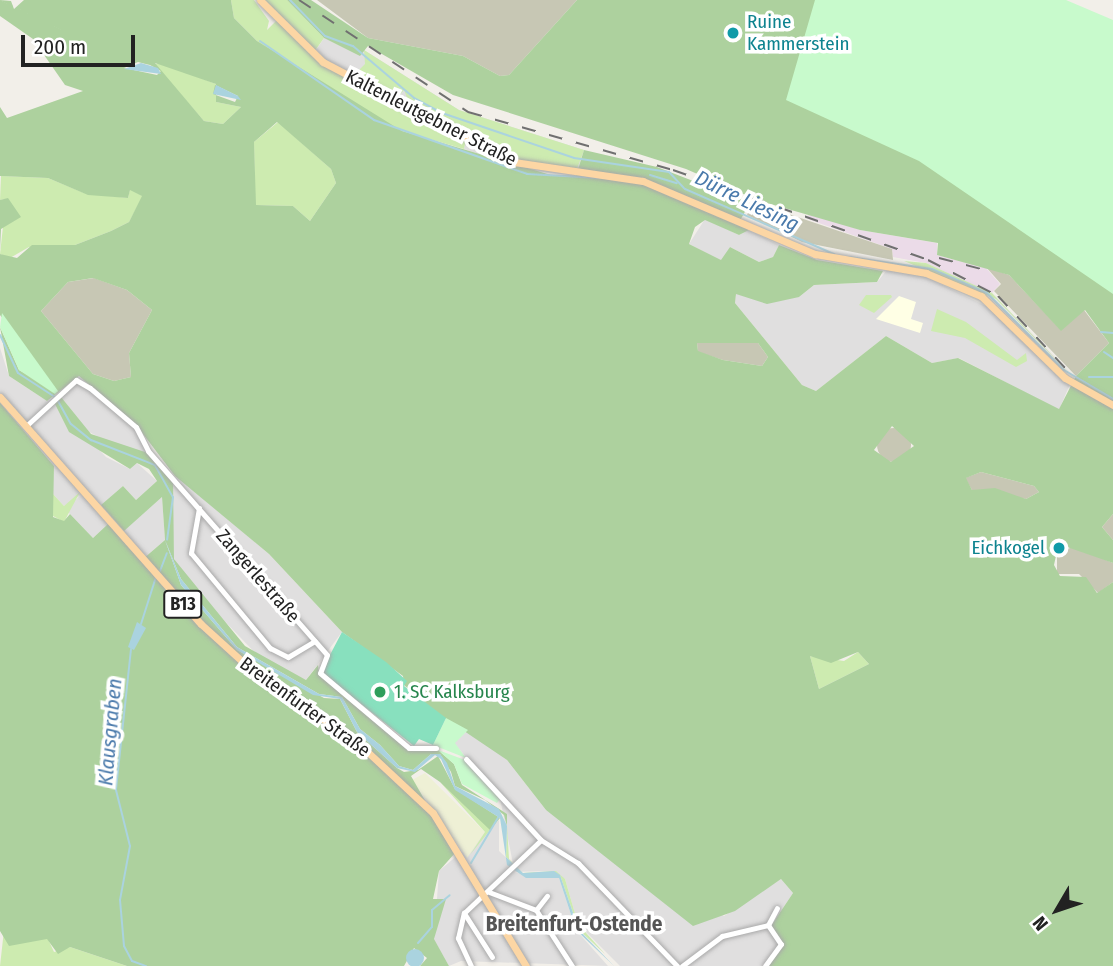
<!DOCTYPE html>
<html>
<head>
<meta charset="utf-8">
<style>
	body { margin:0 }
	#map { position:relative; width:1113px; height:966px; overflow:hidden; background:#f2efe9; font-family:"Fira Sans Condensed",sans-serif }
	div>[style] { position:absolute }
	.residential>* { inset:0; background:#e0dfdf }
	.industrial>* { inset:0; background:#ebdbe8 }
	.education>* { inset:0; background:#ffffe5 }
	.construction>* { inset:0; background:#c7c7b4 }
	.round { border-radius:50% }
	.farmland>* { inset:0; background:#eef0d5 }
	.grass>* { inset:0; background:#cdebb0 }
	.forest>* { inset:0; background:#add19e }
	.park>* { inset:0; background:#c8facc }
	.pitch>* { inset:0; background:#88e0be }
	.water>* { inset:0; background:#aad3df }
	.stream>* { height:2px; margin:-1px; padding:0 1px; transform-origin:1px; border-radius:1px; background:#aad3df }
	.roads { filter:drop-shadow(0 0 2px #a9a9a9) drop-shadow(0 0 2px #a9a9a9) }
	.minor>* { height:5px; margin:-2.5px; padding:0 2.5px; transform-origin:2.5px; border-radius:2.5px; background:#fff }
	.major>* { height:7px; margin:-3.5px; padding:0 3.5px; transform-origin:3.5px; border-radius:3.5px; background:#fcd6a4 }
	.rail>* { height:2px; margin-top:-1px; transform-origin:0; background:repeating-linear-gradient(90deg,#707070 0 14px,transparent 0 28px) }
	.dots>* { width:19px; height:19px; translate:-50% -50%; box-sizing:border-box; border:4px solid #fff; border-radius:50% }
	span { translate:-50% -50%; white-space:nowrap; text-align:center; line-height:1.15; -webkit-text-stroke:7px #fff; paint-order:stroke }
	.shield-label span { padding:2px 5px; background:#fff; border:2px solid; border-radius:5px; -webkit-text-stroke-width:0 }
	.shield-label { font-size:18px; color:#222; font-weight:700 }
	.culture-label { font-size:19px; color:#0d838f }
	.left { translate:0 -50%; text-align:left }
	.right { translate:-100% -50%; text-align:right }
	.street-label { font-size:19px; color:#222 }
	.leisure-label { font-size:19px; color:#27864d }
	.water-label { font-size:21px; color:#4a7aab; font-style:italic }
	.neighbourhood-label { font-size:21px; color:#555; font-weight:700 }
	.north { position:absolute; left:1022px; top:875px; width:70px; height:70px; -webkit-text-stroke:5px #fff; paint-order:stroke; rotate:231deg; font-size:19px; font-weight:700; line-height:28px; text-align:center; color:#222 }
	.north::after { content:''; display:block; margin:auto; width:24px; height:32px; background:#222; clip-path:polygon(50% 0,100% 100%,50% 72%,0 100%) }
	.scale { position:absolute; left:21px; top:35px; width:114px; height:32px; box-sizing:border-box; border:4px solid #222; border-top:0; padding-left:9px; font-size:21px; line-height:24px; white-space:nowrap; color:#222; -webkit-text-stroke:5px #fff; paint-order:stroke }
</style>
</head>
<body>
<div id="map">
	<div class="residential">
		<div style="clip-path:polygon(324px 38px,360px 55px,364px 50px,459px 110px,584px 150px,576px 176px,527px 170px,464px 149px,466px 139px,312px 56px)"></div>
		<div style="clip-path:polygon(705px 219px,739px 235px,749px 230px,779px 245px,773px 257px,759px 262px,730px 247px,722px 261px,689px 244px)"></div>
		<div style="clip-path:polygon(888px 269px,922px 275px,994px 310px,1070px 384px,1059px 410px,959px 358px,932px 363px,886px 336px,816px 391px,802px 385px,735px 303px,736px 293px,799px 297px,814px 285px,877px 282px)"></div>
		<div style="clip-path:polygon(0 348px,9px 376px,47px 401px,79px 375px,141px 431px,148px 453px,125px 450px,85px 430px,61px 397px,54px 402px,106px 457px,130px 469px,137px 463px,157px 481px,136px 500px,123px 486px,98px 508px,108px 524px,93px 538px,65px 509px,81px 495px,64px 506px,52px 493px,54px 466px,0 403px)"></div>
		<div style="clip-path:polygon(178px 477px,269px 554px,342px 632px,306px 680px,263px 661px,187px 582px,174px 559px,171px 483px)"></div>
		<div style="clip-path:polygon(162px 497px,165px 540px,143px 559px,120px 534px)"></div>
		<div style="clip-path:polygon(468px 730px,507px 760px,546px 810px,724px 916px,781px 879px,793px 893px,771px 926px,782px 944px,769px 966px,620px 966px,578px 924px,565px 879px,548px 871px,514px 872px,559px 878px,576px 930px,608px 966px,461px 961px,449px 966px,434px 940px,439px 871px,499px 820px,499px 851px,513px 864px,500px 798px,454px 743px)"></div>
	</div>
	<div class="industrial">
		<div style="clip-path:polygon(812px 213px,860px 230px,937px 243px,937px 255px,986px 268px,1000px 284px,992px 293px,926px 263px,893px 257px,892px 249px,805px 218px)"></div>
	</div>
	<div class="education">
		<div style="clip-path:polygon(899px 296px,916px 302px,911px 319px,923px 323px,920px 333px,876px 319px)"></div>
	</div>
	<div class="construction">
		<div style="clip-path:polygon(317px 0,577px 0,509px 75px,500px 76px,463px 56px,368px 38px)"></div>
		<div style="clip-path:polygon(753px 202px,892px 249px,893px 260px,802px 242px,747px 215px)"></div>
		<div style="clip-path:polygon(986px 267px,1009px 275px,1061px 330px,1084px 310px,1109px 343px,1076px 376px,994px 291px,1001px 284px)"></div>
		<div style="clip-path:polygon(94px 278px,127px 290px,152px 310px,129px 353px,131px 377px,114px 381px,93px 374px,41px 311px,68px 282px)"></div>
		<div style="clip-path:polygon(697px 343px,758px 343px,768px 357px,762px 366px,723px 360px,698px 352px)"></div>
		<div class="round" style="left:877px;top:428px;width:34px;height:34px"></div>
		<div style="clip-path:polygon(981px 472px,1034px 486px,1039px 492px,1026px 499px,972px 490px,965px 478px)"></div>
		<div style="clip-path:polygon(1113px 514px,1113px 540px,1102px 527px)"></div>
		<div style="clip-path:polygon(1075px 547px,1113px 563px,1113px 582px,1098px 593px,1079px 574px,1057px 574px,1057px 551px)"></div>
	</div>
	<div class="farmland">
		<div style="clip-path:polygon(425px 773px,485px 832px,467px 858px,412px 780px)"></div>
	</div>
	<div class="grass">
		<div style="clip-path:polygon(231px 0,254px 0,269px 21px,267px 30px,277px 20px,261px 0,287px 0,324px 38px,312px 55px,466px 139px,464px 149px,402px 131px,342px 99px,257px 41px,234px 18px)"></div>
		<div style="clip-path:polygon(364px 50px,459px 110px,584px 150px,577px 169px,525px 163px,410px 105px,404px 90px,397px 98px,354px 75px,365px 64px)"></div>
		<div style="clip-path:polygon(162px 63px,216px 84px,216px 102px,241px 107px,223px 124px,204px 121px,154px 64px)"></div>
		<div style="clip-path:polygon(278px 122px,331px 169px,336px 183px,310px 221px,293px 206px,255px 205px,254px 142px)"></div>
		<div style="clip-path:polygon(1px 176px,48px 178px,84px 193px,128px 198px,130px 189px,143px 196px,129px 222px,111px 231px,75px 245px,29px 247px,10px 258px,0 254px,6px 199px,0 200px)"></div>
		<div style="clip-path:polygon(904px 261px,926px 263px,992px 293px,1079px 383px,996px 299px)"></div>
		<div style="clip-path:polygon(866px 295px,891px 295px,892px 297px,874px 313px,859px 305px)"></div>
		<div style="clip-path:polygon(937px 309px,966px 322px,1017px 360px,1026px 353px,1027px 361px,1016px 367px,965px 338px,931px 331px)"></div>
		<div style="clip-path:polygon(80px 492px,64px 522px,53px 516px,52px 493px,64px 506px)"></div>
		<div style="clip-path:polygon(858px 652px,869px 664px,819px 689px,810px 656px,844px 661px)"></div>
		<div style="clip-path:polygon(440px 782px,488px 825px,490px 830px,470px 855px,485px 832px)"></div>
		<div style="clip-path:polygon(507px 826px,509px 859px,523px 873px,556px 871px,565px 879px,578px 924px,605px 954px,579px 930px,560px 875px,523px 873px,506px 857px)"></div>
		<div style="clip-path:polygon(4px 930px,48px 939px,54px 952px,70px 947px,127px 966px,0 966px)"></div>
	</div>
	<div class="forest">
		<div style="clip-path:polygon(evenodd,0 0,11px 1px,14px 9px,24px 0,231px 0,234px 18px,257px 41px,402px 131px,551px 175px,576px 176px,584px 150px,657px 167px,750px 203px,738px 224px,749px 230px,739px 235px,705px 220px,695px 227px,689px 244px,721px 260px,730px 247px,759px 262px,773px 257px,779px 245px,817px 260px,883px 271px,877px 282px,814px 285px,799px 297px,767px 304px,736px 294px,735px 303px,802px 385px,816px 391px,886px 336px,932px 363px,958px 358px,1059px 409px,1076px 376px,1109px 343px,1085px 310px,1061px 331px,1009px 275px,937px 255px,938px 243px,860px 230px,757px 200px,686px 169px,453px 95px,368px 46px,360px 56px,324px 38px,287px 0,311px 0,368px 38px,463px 56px,500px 76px,509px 75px,577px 0,850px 0,1113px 243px,1113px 514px,1102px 527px,1113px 540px,1113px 563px,1067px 547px,1057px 551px,1054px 565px,1060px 576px,1086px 577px,1097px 593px,1113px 582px,1113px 966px,769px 966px,782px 944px,771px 926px,793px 893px,781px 879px,735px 911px,693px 926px,546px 810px,507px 760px,433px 710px,404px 685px,403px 676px,342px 632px,269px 554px,175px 476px,137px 426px,79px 376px,47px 401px,9px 376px,0 327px,19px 370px,58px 392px,0 315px,0 254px,17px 258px,32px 245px,75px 245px,111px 231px,129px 222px,142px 196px,130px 190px,128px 198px,88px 195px,48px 178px,0 176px,0 107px,7px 118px,83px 91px,65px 85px,33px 39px,0 16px,0 0,138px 62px,150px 65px,161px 71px,157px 75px,124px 68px,138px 62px,0 0,155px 63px,216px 84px,216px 102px,241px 107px,223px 124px,204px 121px,155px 63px,0 0,215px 85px,238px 96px,235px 102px,213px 94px,215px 85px,0 0,277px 122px,331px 169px,336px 183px,310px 221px,293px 206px,256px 205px,254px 142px,277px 122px,0 0,93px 278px,127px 290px,152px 310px,129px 353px,131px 377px,114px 381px,93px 374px,41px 311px,68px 282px,93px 278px,0 0,697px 343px,758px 343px,768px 357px,762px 366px,723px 360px,698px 351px,697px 343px,0 0,892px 426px,914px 446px,891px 462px,874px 450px,892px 426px,0 0,981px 472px,1034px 486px,1039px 492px,1026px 499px,995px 488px,972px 490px,966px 478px,981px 472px,0 0,858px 652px,869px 664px,819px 689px,810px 656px,831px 663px,858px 652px)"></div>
		<div style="clip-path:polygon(8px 198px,21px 217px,1px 229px,0 250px,0 200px)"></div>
		<div style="clip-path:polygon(61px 397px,91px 434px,148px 453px,173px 479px,174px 559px,245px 646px,306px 680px,318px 665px,319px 674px,408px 750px,438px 750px,454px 764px,462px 785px,507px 814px,507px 826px,504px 815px,485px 800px,455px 786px,451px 772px,440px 754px,431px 754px,413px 770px,399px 766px,380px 745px,360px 729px,342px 697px,319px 694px,237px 647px,181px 579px,165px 540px,181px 585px,237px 650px,324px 698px,340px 699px,357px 732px,397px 768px,404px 772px,418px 770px,438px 756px,455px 789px,500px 818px,490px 830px,440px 782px,421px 769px,411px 776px,455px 853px,439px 871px,433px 899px,446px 899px,434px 939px,449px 966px,420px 966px,427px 958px,414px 948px,404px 966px,127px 966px,70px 947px,58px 954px,47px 939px,9px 946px,0 931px,0 403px,54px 466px,53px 517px,64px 521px,70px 514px,93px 538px,108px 524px,143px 559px,165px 540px,162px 497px,124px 531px,101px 505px,123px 486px,136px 500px,157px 481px,149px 469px,137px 463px,130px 469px,69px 432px,54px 402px)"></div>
	</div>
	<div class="park">
		<div style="clip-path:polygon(815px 0,1066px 0,1113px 20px,1113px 294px,919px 161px,786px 100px)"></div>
		<div style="clip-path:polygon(2px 313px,58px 391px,55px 394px,19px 370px,0 327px)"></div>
		<div style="clip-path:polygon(446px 718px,468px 730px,455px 743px,466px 758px,433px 745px)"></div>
		<div style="clip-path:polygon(438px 750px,465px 760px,500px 799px,497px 803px,462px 784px,454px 764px)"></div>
	</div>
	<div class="pitch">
		<div style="clip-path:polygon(342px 632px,386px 662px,407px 681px,404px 686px,446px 718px,433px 745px,419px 739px,414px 746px,321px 672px)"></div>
	</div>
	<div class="water">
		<div style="clip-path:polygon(141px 63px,158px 68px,161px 74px,124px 69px)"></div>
		<div style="clip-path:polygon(216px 85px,238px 96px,241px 100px,213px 94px)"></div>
		<div style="clip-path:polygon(165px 540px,181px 579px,237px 647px,319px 694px,342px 697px,360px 729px,380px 745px,399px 766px,413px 770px,431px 754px,440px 754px,447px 763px,455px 786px,499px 809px,507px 826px,506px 857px,523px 873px,554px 871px,560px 875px,579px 930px,614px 966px,576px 930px,559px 878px,526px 878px,507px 865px,500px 818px,455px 790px,441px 759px,435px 755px,415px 772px,397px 768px,357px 732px,340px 699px,313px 695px,237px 650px,181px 585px)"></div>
		<div style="clip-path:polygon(137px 622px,146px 628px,134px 650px,128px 647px)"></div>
		<div class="round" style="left:406px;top:949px;width:18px;height:18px"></div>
	</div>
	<div class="stream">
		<div style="left:290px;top:0;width:50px;rotate:45.8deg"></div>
		<div style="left:325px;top:36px;width:30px;rotate:20deg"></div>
		<div style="left:353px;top:46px;width:80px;rotate:40.4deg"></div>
		<div style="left:414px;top:98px;width:32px;rotate:28deg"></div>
		<div style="left:442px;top:113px;width:139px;rotate:18.8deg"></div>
		<div style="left:574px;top:158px;width:96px;rotate:8.4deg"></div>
		<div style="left:669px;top:172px;width:23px;rotate:47deg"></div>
		<div style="left:685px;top:189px;width:163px;rotate:23.6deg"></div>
		<div style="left:260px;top:41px;width:139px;rotate:34.7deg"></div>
		<div style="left:374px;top:120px;width:162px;rotate:19.4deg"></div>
		<div style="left:527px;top:174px;width:75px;rotate:3.1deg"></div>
		<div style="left:650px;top:175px;width:28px;rotate:17deg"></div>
		<div style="left:849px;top:257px;width:84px;rotate:8.2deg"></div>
		<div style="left:932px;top:269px;width:60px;rotate:23.6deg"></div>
		<div style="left:987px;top:293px;width:109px;rotate:45deg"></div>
		<div style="left:1064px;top:370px;width:57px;rotate:30.6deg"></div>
		<div style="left:1101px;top:332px;width:12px;rotate:5deg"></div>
		<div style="left:0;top:335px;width:42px;rotate:64.7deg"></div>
		<div style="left:18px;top:373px;width:44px;rotate:33deg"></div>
		<div style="left:1104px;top:352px;width:11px;rotate:34deg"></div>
		<div style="left:1089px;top:377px;width:24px"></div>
		<div style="left:58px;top:401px;width:26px;rotate:61deg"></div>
		<div style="left:71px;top:424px;width:26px;rotate:39deg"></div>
		<div style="left:91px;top:440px;width:69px;rotate:21.3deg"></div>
		<div style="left:155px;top:465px;width:37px;rotate:61deg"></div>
		<div style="left:173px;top:497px;width:43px;rotate:97.9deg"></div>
		<div style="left:160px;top:571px;width:19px;rotate:-69deg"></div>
		<div style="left:141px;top:624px;width:49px;rotate:-72.3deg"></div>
		<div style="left:131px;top:649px;width:142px;rotate:96.1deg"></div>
		<div style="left:116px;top:790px;width:58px;rotate:76deg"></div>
		<div style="left:130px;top:846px;width:55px;rotate:100.5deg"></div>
		<div style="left:120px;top:900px;width:46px;rotate:85deg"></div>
		<div style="left:124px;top:946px;width:17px;rotate:62deg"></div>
		<div style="left:132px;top:961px;width:15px;rotate:20deg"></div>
		<div style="left:471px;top:863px;width:55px;rotate:-59.2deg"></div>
		<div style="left:418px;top:943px;width:21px;rotate:-49deg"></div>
		<div style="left:432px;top:927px;width:17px;rotate:-90deg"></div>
		<div style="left:432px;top:910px;width:23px;rotate:-40deg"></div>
	</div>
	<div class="roads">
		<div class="minor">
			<div style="left:26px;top:426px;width:68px;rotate:-42.6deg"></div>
			<div style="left:76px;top:380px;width:16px;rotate:30deg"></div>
			<div style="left:90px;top:388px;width:60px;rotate:40.3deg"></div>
			<div style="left:136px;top:427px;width:27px;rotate:63deg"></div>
			<div style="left:148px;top:451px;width:271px;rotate:48.7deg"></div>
			<div style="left:327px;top:655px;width:19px;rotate:111deg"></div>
			<div style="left:320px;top:673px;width:116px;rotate:40.1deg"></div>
			<div style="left:409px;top:748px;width:27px"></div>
			<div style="left:199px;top:508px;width:46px;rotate:100.1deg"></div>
			<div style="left:191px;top:553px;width:124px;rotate:50.3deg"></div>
			<div style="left:270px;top:648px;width:20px;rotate:27deg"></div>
			<div style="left:288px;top:657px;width:31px;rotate:-31deg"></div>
			<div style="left:466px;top:759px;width:110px;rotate:47.2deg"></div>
			<div style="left:541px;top:840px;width:44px;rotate:31.9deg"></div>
			<div style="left:578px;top:863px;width:143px;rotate:46.1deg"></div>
			<div style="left:489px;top:892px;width:50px;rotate:21deg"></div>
			<div style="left:536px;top:910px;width:67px;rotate:57.3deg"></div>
			<div style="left:536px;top:910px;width:18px;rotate:-52deg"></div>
			<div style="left:464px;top:913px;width:52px;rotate:57.5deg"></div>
			<div style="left:768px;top:925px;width:19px;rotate:-62deg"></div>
			<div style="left:471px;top:966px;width:31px;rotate:-115deg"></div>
			<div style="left:458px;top:938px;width:26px;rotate:-77deg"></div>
			<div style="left:464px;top:913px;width:106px;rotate:-43.5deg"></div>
			<div style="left:682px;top:966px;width:50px;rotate:-36.9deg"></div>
			<div style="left:722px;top:936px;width:47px;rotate:-13.4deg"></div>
			<div style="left:768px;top:925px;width:23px;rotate:56deg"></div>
			<div style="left:781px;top:944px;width:27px;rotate:126deg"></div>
		</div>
		<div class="major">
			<div style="left:260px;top:0;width:88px;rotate:44.5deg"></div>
			<div style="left:323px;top:62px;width:216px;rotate:27.6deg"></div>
			<div style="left:514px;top:162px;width:130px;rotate:8.4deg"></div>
			<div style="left:643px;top:181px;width:187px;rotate:23deg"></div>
			<div style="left:815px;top:254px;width:113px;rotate:9.7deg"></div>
			<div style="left:926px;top:273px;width:60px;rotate:22.7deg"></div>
			<div style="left:981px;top:296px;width:117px;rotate:44.3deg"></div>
			<div style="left:1065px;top:378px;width:55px;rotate:29.4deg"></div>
			<div style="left:0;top:397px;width:303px;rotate:48.5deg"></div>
			<div style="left:201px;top:624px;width:73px;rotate:42.2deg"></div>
			<div style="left:255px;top:673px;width:123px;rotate:34.1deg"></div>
			<div style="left:357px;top:742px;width:104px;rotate:43.1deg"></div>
			<div style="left:433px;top:813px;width:179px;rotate:58.7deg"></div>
		</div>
	</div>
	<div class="rail">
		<div style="left:299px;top:0;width:203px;rotate:33.5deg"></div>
		<div style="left:468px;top:112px;width:213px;rotate:15.8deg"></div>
		<div style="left:673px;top:170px;width:270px;rotate:19.4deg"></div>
		<div style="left:928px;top:260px;width:79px;rotate:27.2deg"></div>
		<div style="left:998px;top:296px;width:103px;rotate:47deg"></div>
		<div style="left:939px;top:258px;width:48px;rotate:14.6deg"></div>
	</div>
	<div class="dots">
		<div style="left:733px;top:33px;background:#0f9aa8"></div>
		<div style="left:1059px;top:548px;background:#0f9aa8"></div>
		<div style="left:380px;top:692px;background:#2e9e5b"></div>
	</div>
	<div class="shield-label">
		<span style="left:183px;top:604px">B13</span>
	</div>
	<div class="culture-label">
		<span class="left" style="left:747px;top:33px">Ruine<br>Kammerstein</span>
		<span class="right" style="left:1045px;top:548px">Eichkogel</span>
	</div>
	<div class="street-label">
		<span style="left:431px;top:118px;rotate:27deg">Kaltenleutgebner Straße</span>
		<span style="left:258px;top:576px;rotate:49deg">Zangerlestraße</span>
		<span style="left:305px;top:707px;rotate:36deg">Breitenfurter Straße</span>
	</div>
	<div class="leisure-label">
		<span class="left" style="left:394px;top:692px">1. SC Kalksburg</span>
	</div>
	<div class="water-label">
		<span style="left:747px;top:201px;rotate:26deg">Dürre Liesing</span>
		<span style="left:110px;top:732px;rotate:-85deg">Klausgraben</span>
	</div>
	<div class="neighbourhood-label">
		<span style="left:574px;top:924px">Breitenfurt-Ostende</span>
	</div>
	<div class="north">N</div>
	<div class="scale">200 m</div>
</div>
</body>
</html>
